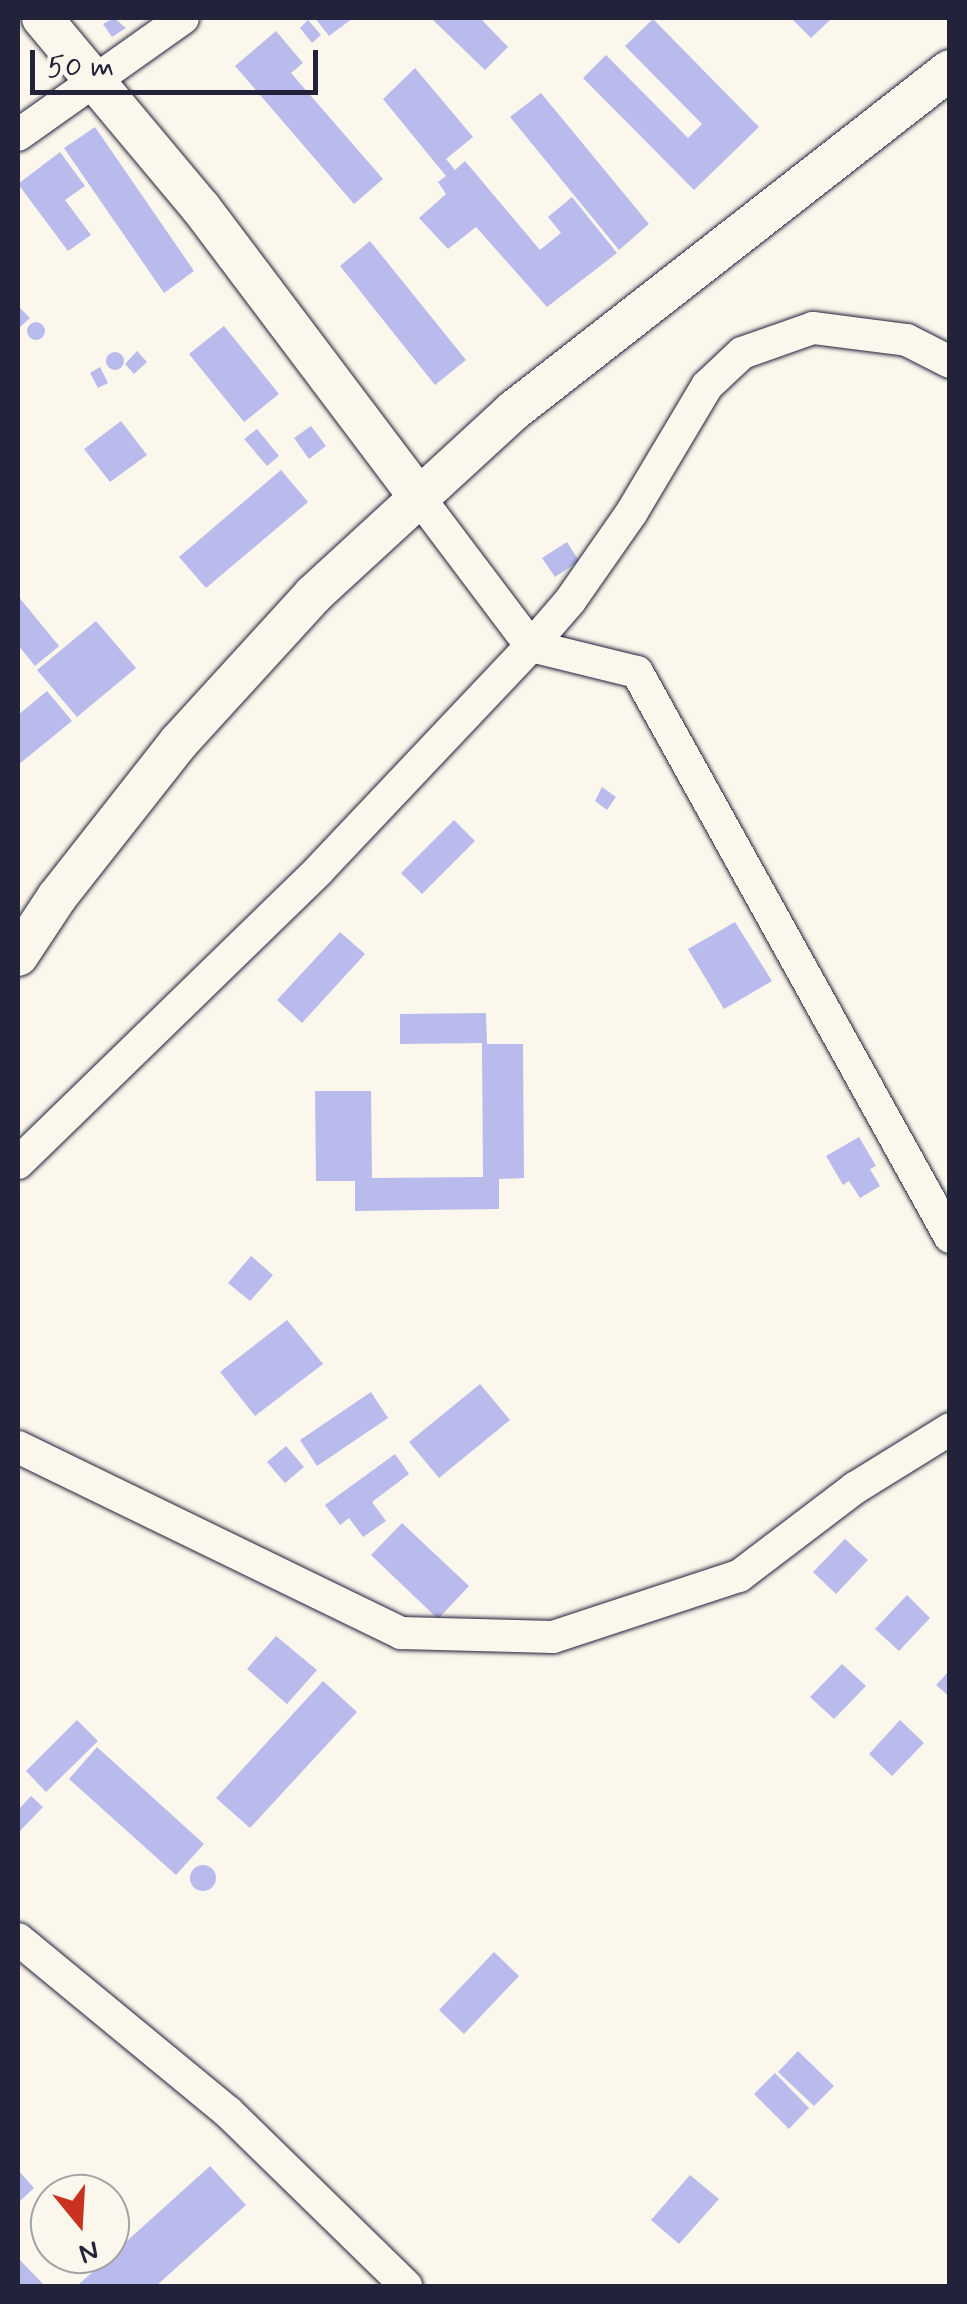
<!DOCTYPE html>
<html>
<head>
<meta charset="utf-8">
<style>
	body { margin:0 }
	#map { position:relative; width:967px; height:2304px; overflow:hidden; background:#fbf7ec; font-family:Mynerve,sans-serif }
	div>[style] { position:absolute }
	.building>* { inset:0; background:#b9bbec }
	.round { border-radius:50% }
	.roads { filter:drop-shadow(0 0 2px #22223b) drop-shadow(0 0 2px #22223b) }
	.minor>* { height:32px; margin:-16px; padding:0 16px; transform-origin:16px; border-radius:16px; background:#fbf7ec }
	.tertiary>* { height:40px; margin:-20px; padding:0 20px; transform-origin:20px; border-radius:20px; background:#fbf7ec }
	span { translate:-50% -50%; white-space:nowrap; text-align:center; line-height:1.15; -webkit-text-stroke:10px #fbf7ec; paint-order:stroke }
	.frame { position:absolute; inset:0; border:20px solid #22223b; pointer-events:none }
	.north { position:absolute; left:30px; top:2174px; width:100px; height:100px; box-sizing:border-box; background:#fbf7ec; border:2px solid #a4a2a5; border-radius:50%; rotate:162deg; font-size:28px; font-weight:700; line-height:40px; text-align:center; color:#22223b }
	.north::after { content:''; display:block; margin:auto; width:35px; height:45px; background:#c8321e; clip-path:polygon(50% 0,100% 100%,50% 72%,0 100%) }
	.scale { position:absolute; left:30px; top:50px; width:288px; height:45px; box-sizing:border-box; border:5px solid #22223b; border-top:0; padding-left:12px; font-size:30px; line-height:35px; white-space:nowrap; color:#22223b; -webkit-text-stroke:8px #fbf7ec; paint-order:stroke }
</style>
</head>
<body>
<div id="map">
	<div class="building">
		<div style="clip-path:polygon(114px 18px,126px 28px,112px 37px,103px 24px)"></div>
		<div style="clip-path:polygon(315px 18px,353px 18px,329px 36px)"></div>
		<div style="clip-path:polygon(436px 18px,480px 18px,508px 47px,485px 70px,433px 20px)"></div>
		<div style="clip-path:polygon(791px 18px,832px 18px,811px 38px)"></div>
		<div style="clip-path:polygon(653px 19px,759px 127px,694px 190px,583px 78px,606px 55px,688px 138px,702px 124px,625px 46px)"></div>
		<div style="clip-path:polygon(308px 20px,321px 35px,312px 43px,300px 28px)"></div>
		<div style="clip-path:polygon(276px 31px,303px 63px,291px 73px,383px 179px,354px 204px,235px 66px)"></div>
		<div style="clip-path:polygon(415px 68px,473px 137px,446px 159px,455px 170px,465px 161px,540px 250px,561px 233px,548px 217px,572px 197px,617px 253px,547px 307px,476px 227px,448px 249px,419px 218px,446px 194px,438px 182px,446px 176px,383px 99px)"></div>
		<div style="clip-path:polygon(541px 93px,649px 224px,619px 250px,510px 117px)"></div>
		<div style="clip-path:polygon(95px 127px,194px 271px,164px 293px,64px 148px)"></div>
		<div style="clip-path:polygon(60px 152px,85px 186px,65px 200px,91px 235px,68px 251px,18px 184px)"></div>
		<div style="clip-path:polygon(370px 241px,466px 360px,435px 385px,340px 266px)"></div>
		<div style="clip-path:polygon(18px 306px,30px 318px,18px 329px)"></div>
		<div class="round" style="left:27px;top:322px;width:18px;height:18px"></div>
		<div style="clip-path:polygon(224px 326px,279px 394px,244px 422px,189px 354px)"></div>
		<div style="clip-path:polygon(137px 351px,147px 362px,134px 374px,125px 364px)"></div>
		<div class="round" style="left:106px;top:352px;width:18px;height:18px"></div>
		<div style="clip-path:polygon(100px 367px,108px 383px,98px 388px,90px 373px)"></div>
		<div style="clip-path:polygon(121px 421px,147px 455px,110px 482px,84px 449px)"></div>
		<div style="clip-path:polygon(311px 426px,326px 446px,309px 459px,294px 438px)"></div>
		<div style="clip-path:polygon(257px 429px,279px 456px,267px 466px,244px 439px)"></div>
		<div style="clip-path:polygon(281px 470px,308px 502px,206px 588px,179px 557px)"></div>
		<div style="clip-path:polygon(567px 542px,579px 561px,555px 577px,542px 558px)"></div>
		<div style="clip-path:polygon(18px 596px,59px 646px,35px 666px,18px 645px)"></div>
		<div style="clip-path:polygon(96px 621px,136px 668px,77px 717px,37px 670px)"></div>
		<div style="clip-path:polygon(47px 691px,72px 721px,18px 765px,18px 715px)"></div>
		<div style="clip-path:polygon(602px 787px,616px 797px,607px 810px,595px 801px)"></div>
		<div style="clip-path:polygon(454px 820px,475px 841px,422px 894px,401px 873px)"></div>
		<div style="clip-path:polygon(735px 922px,772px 981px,724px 1009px,688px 949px)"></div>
		<div style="clip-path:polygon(340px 932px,365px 954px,302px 1023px,277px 1000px)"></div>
		<div style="clip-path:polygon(486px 1013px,487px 1044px,523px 1044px,524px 1178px,499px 1179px,499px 1209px,355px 1211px,355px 1181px,316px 1181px,315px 1091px,371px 1091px,372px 1178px,483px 1177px,482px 1043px,400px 1044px,400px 1014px)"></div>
		<div style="clip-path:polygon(859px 1137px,876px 1166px,870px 1169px,880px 1186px,860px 1198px,849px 1181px,843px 1185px,826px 1156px)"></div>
		<div style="clip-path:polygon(251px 1256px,273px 1275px,250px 1301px,228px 1283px)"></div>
		<div style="clip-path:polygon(287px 1320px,323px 1364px,255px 1416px,220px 1372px)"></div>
		<div style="clip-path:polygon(480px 1384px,510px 1420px,439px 1478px,409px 1442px)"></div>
		<div style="clip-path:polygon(371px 1392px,388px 1418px,317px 1466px,300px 1440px)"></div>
		<div style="clip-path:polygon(286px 1446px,304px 1467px,285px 1483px,267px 1462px)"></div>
		<div style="clip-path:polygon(395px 1454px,409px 1474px,372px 1502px,386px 1521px,363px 1537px,349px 1518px,340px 1525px,325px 1505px)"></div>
		<div style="clip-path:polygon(402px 1523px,469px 1586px,438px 1619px,371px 1555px)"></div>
		<div style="clip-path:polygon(845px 1539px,868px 1560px,836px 1594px,813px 1572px)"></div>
		<div style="clip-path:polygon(907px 1595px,930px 1618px,899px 1651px,875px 1629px)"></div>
		<div style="clip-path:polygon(276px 1636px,317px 1670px,287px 1704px,247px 1669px)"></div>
		<div style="clip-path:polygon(842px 1664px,866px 1686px,834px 1719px,810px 1697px)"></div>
		<div style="clip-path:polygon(950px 1670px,950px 1697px,936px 1685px)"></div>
		<div style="clip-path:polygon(323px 1681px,357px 1712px,250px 1828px,216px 1798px)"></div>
		<div style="clip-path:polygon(77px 1720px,98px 1741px,46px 1792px,26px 1771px)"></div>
		<div style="clip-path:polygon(900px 1720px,924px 1743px,892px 1776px,869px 1754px)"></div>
		<div style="clip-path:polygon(97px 1747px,204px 1844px,176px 1875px,69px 1779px)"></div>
		<div style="clip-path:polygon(31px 1796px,43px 1807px,18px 1833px,18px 1810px)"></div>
		<div class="round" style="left:190px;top:1865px;width:26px;height:26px"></div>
		<div style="clip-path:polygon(494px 1952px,519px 1976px,464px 2034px,439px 2010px)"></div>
		<div style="clip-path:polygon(798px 2051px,834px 2086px,814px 2106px,778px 2072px)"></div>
		<div style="clip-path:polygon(775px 2073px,809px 2108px,789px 2129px,754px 2094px)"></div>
		<div style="clip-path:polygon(210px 2166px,246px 2205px,156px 2286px,77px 2286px)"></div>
		<div style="clip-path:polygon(18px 2170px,34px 2188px,18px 2203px)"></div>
		<div style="clip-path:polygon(690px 2175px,719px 2199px,679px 2244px,651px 2220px)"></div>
		<div style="clip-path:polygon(18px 2258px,45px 2286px,18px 2286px)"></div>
	</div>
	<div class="roads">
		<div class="minor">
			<div style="left:18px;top:135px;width:202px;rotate:-35.3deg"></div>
			<div style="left:950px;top:362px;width:48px;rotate:-152.9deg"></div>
			<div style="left:907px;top:340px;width:95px;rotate:-172.7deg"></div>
			<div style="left:813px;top:328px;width:75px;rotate:160.6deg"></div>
			<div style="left:742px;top:353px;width:48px;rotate:136.7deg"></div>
			<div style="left:707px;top:386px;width:147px;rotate:120.8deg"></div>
			<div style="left:632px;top:512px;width:108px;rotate:124.9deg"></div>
			<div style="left:570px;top:601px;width:60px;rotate:130.9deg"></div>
			<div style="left:531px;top:646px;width:109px;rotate:13.8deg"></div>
			<div style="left:637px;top:672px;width:646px;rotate:61.01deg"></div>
			<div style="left:18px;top:1163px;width:420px;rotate:-44.2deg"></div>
			<div style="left:319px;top:870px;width:308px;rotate:-46.6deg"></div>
			<div style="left:531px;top:646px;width:188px;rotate:-127deg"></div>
			<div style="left:18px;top:1447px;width:426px;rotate:25.9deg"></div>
			<div style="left:401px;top:1633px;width:152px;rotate:1.5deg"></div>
			<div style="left:553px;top:1637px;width:196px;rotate:-18.2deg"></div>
			<div style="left:739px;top:1576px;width:146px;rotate:-37.2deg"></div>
			<div style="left:855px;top:1488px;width:112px;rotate:-31.8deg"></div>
			<div style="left:18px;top:1939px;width:272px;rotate:39.5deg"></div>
			<div style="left:228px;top:2112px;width:249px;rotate:44.3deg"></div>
		</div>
		<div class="tertiary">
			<div style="left:42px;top:18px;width:248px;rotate:50.1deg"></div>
			<div style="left:201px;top:208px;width:361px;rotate:53deg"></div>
			<div style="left:18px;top:956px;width:71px;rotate:-56.5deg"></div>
			<div style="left:57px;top:897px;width:197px;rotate:-51.8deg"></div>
			<div style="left:179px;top:742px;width:199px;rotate:-47.6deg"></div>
			<div style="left:313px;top:595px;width:272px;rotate:-42.6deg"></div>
			<div style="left:513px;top:411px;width:554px;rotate:-37.97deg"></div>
		</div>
	</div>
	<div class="frame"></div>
	<div class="north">N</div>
	<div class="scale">50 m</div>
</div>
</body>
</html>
